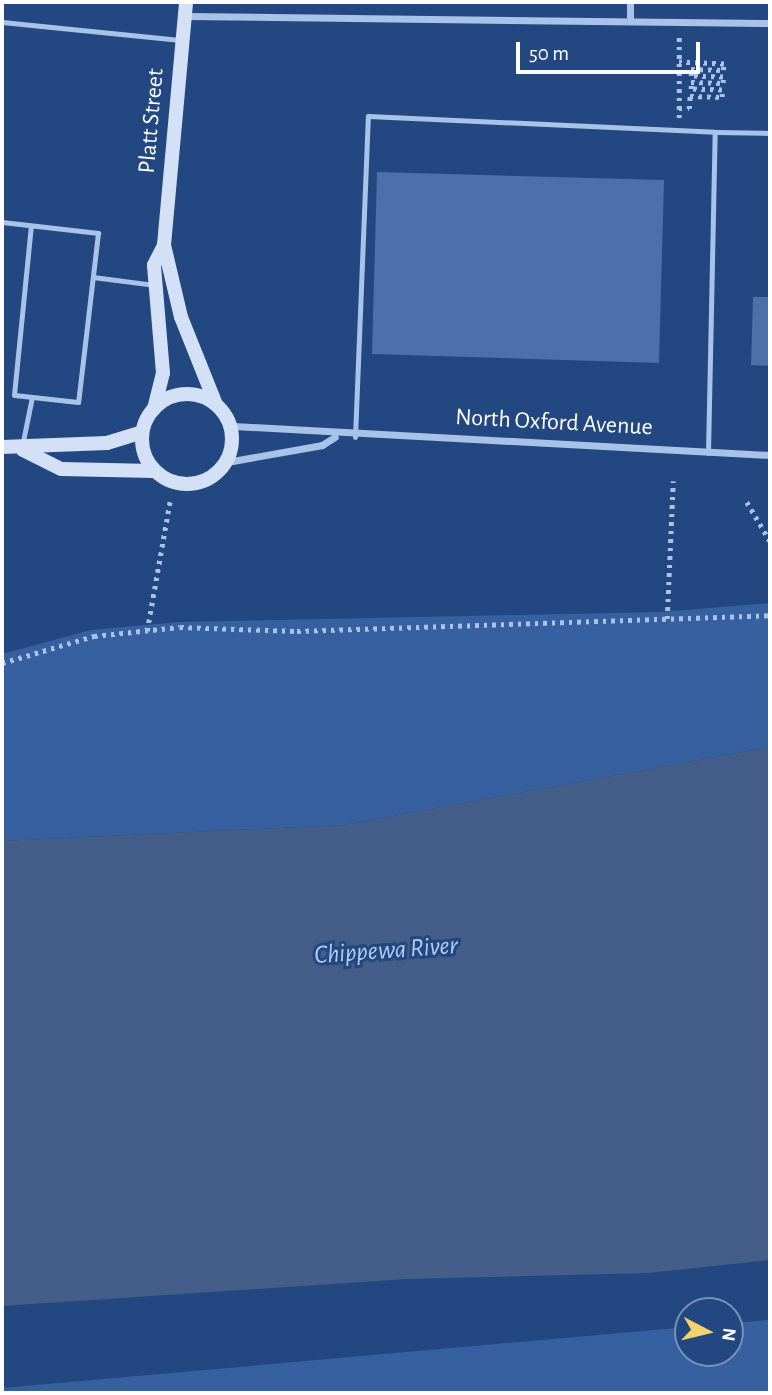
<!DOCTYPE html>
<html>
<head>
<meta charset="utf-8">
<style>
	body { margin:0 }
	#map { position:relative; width:772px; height:1395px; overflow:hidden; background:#224781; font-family:"Alegreya Sans",sans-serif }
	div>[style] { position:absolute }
	.green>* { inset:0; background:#36609f }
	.water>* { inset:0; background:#445e89 }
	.building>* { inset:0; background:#4b70aa }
	.path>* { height:4.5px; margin-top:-2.25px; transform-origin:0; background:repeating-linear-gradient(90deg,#a9c2e7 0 3.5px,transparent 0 8.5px) }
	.lane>* { height:5px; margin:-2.5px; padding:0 2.5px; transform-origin:2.5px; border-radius:2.5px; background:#a9c2e7 }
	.street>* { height:7px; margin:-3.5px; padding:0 3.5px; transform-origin:3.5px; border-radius:3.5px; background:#a9c2e7 }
	.secondary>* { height:14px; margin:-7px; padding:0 7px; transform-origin:7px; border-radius:7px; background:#d3e0f6 }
	.secondary>.ring { margin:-7px; padding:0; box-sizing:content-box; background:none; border:14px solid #d3e0f6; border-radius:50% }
	span { translate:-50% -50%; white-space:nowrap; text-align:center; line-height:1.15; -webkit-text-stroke:6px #224781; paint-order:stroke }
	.street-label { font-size:24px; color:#fff }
	.water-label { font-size:26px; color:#b4ccef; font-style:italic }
	.frame { position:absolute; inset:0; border:4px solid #fff; pointer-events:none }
	.north { position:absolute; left:674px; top:1297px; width:70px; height:70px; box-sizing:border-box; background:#224781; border:2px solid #7a91b3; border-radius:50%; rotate:97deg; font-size:19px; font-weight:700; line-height:28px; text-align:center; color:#fff }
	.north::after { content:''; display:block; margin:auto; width:24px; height:32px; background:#f3d26b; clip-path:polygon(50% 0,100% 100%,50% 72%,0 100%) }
	.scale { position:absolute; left:516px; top:42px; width:184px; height:32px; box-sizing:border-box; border:4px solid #fff; border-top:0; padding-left:9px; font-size:21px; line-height:24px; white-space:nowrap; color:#fff; -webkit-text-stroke:5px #224781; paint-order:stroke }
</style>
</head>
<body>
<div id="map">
	<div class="green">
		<div style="clip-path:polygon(770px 603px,770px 747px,344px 825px,2px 841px,2px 654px,91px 630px,178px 622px,660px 612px)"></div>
		<div style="clip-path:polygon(770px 1320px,770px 1393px,2px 1393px,2px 1388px,688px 1327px,688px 1353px,730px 1353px,730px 1323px)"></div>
	</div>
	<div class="water">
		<div style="clip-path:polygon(770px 747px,770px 1260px,648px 1273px,407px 1279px,2px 1306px,2px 841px,344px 825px)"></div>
	</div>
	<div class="building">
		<div style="clip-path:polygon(377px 172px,664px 180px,659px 363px,372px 354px)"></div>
		<div style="clip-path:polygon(753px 297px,770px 297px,770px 366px,751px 365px)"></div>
	</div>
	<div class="path">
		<div style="left:679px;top:109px;width:10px"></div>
		<div style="left:689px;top:109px;width:13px;rotate:-86deg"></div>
		<div style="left:690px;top:96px;width:32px;rotate:2deg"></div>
		<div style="left:722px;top:97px;width:7px;rotate:-90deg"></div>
		<div style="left:722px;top:90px;width:31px;rotate:-178deg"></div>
		<div style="left:691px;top:89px;width:7px;rotate:-90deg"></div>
		<div style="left:691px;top:82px;width:32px;rotate:2deg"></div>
		<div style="left:723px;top:83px;width:6px;rotate:-90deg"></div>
		<div style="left:723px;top:77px;width:32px;rotate:-178deg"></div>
		<div style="left:691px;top:76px;width:7px;rotate:-90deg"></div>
		<div style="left:691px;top:69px;width:32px;rotate:2deg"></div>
		<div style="left:723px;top:70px;width:6px;rotate:-81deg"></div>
		<div style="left:724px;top:64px;width:45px;rotate:-177.5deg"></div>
		<div style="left:679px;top:118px;width:82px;rotate:-90deg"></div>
		<div style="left:747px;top:502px;width:45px;rotate:59.5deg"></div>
		<div style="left:667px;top:619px;width:138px;rotate:-87.5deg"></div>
		<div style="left:147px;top:631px;width:132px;rotate:-80deg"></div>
		<div style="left:2px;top:663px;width:96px;rotate:-16.4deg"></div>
		<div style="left:94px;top:636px;width:86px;rotate:-6deg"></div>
		<div style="left:180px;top:627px;width:117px;rotate:2deg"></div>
		<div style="left:297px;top:631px;width:473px;rotate:-1.9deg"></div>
	</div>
	<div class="lane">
		<div style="left:2px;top:22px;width:179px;rotate:5.8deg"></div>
		<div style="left:2px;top:222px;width:97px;rotate:6.5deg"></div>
		<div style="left:98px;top:233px;width:170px;rotate:96.7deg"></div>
		<div style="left:78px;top:402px;width:64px;rotate:-173.8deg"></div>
		<div style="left:14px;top:395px;width:170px;rotate:-84.3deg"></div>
		<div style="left:93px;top:277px;width:63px;rotate:7.4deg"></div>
		<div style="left:355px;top:437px;width:321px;rotate:-87.7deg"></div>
		<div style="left:368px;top:116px;width:347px;rotate:2.6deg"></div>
		<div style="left:22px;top:446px;width:50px;rotate:-78.5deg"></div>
		<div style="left:708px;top:453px;width:321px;rotate:-88.8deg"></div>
		<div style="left:715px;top:132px;width:55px;rotate:1deg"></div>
	</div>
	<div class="street">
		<div style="left:630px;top:2px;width:18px;rotate:90deg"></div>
		<div style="left:185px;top:16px;width:585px;rotate:0.69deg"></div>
		<div style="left:233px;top:426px;width:538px;rotate:3.09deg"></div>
		<div style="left:227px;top:462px;width:97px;rotate:-10.1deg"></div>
		<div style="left:322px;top:445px;width:15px;rotate:-32deg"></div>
	</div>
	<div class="secondary">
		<div style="left:164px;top:245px;width:74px;rotate:76.7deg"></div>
		<div style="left:181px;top:317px;width:92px;rotate:68.2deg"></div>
		<div class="ring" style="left:142px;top:394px;width:76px;height:76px"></div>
		<div style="left:154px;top:409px;width:37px;rotate:-76deg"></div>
		<div style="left:163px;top:373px;width:108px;rotate:-94.8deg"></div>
		<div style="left:154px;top:265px;width:22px;rotate:-63deg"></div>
		<div style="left:164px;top:245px;width:244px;rotate:-84.8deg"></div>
		<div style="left:2px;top:447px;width:105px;rotate:-2.2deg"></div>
		<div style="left:107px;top:443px;width:34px;rotate:-17deg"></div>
		<div style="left:23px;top:450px;width:42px;rotate:26.6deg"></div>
		<div style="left:61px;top:469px;width:93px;rotate:1.2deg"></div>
	</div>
	<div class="street-label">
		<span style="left:152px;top:121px;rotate:-85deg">Platt Street</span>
		<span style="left:554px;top:423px;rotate:3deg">North Oxford Avenue</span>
	</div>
	<div class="water-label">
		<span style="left:386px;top:951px;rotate:-4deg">Chippewa River</span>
	</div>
	<div class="frame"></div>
	<div class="north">N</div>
	<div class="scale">50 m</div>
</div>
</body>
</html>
